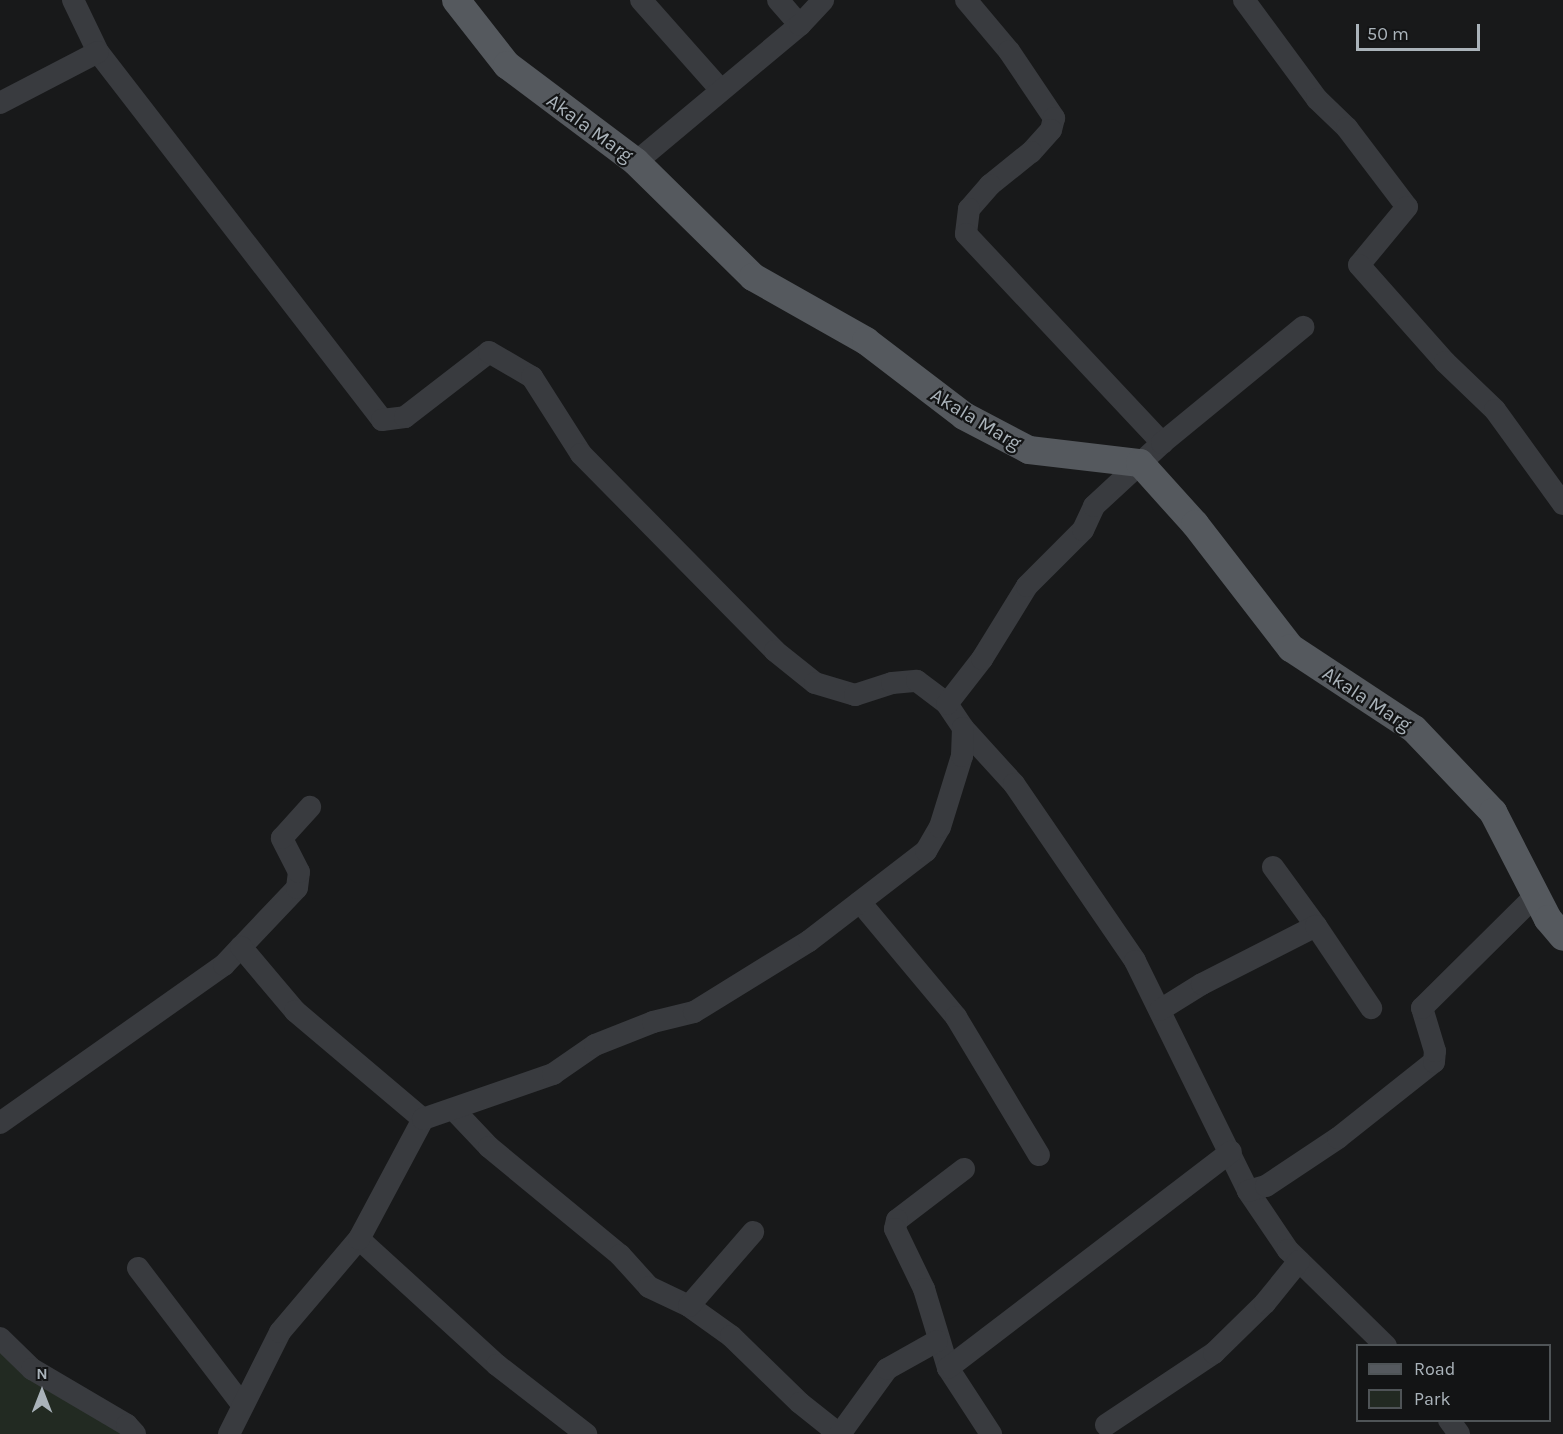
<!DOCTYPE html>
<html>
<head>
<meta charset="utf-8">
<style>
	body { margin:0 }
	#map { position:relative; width:1563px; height:1434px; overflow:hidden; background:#18191a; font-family:Karla,sans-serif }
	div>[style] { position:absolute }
	.green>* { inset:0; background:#222a22 }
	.minor>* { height:22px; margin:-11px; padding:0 11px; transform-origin:11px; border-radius:11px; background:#393b3f }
	.major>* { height:28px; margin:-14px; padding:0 14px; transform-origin:14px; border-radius:14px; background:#55595e }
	span { translate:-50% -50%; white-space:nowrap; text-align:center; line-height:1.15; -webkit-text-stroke:4.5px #131415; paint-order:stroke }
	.street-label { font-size:20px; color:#aab3ba }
	.legend { position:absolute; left:1356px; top:1344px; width:195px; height:78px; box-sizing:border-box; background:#131415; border:2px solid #4f5457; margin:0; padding:8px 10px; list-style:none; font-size:18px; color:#aab3ba }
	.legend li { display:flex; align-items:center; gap:12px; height:30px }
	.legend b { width:30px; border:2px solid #4f5457 }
	.north { position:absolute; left:12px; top:1362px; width:60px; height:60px; -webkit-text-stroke:4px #131415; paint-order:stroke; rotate:0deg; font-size:16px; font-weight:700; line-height:24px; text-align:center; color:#aab3ba }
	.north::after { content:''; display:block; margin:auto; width:21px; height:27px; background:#aab3ba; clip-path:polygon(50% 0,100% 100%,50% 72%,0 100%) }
	.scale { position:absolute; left:1356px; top:24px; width:124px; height:27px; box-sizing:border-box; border:3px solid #aab3ba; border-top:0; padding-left:8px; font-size:18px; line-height:21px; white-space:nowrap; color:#aab3ba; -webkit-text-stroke:4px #131415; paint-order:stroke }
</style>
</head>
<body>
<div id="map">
	<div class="green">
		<div style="clip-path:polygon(0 1347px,126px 1434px,0 1434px)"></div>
	</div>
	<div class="minor">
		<div style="left:73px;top:0;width:58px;rotate:64.3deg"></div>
		<div style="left:98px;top:52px;width:465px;rotate:52.3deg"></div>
		<div style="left:382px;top:420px;width:23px;rotate:-7deg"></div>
		<div style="left:405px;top:417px;width:106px;rotate:-37.7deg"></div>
		<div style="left:489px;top:352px;width:50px;rotate:30.2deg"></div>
		<div style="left:532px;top:377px;width:91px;rotate:57.5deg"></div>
		<div style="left:581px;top:454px;width:276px;rotate:45.4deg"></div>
		<div style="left:775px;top:651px;width:51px;rotate:38.7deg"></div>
		<div style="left:815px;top:683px;width:42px;rotate:16.7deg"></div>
		<div style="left:855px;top:695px;width:39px;rotate:-18deg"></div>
		<div style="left:892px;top:683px;width:25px;rotate:-5deg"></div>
		<div style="left:917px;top:681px;width:38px;rotate:37deg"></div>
		<div style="left:947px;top:704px;width:29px;rotate:56deg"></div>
		<div style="left:963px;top:728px;width:76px;rotate:47.7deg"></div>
		<div style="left:1014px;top:784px;width:214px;rotate:55.6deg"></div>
		<div style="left:1135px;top:961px;width:256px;rotate:63.8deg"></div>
		<div style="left:1248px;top:1191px;width:71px;rotate:55.9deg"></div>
		<div style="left:1288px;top:1250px;width:137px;rotate:44.4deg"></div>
		<div style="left:641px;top:0;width:120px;rotate:48.4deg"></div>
		<div style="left:778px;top:0;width:33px;rotate:49deg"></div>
		<div style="left:966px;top:0;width:67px;rotate:49.9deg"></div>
		<div style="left:1009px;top:51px;width:81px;rotate:56.1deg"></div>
		<div style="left:1054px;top:118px;width:12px;rotate:104deg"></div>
		<div style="left:1051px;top:130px;width:30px;rotate:132deg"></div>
		<div style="left:1031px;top:152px;width:53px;rotate:141.2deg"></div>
		<div style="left:990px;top:185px;width:32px;rotate:131deg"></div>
		<div style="left:969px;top:209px;width:25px;rotate:97deg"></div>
		<div style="left:966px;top:234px;width:287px;rotate:46.8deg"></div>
		<div style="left:1244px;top:0;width:123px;rotate:53.6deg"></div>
		<div style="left:1317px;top:99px;width:42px;rotate:44deg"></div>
		<div style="left:1347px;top:128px;width:99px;rotate:52.8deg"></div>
		<div style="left:1407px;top:207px;width:75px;rotate:129.6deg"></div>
		<div style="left:1359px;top:265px;width:130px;rotate:48.4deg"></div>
		<div style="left:1445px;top:362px;width:69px;rotate:43.8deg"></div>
		<div style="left:1495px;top:410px;width:116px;rotate:54.1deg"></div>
		<div style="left:0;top:103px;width:110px;rotate:-27.5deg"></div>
		<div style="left:636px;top:162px;width:214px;rotate:-39.9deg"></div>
		<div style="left:800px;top:25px;width:34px;rotate:-47deg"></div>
		<div style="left:947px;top:704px;width:57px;rotate:-52.1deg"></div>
		<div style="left:982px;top:659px;width:86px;rotate:-58.3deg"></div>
		<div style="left:1027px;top:586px;width:79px;rotate:-45deg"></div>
		<div style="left:1083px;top:530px;width:26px;rotate:-65deg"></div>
		<div style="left:1094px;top:506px;width:93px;rotate:-42.8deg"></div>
		<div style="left:1162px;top:443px;width:183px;rotate:-39.4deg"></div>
		<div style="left:1273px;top:867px;width:73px;rotate:53.9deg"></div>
		<div style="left:860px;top:902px;width:150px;rotate:50.1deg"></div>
		<div style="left:956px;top:1017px;width:161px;rotate:59deg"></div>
		<div style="left:241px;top:947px;width:81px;rotate:-46.5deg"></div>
		<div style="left:297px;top:888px;width:16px;rotate:-83deg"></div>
		<div style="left:299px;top:872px;width:38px;rotate:-117deg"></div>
		<div style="left:282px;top:838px;width:42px;rotate:-47.9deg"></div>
		<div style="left:1160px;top:1010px;width:49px;rotate:-31.8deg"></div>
		<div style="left:1202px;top:984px;width:128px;rotate:-27deg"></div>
		<div style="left:1316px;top:926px;width:99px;rotate:56.1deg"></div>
		<div style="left:454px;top:1110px;width:51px;rotate:46.6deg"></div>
		<div style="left:489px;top:1147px;width:170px;rotate:39.5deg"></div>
		<div style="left:620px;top:1255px;width:43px;rotate:47.8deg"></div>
		<div style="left:649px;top:1287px;width:44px;rotate:25.4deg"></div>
		<div style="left:689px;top:1306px;width:52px;rotate:35.5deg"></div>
		<div style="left:731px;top:1336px;width:96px;rotate:44.2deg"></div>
		<div style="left:800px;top:1403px;width:50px;rotate:38.5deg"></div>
		<div style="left:0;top:1123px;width:274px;rotate:-35.2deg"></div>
		<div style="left:224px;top:965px;width:25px;rotate:-47deg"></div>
		<div style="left:241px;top:947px;width:84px;rotate:49.8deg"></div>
		<div style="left:295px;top:1011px;width:167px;rotate:40.2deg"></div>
		<div style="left:964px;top:1169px;width:84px;rotate:142.7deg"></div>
		<div style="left:897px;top:1220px;width:9px;rotate:103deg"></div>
		<div style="left:895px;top:1229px;width:67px;rotate:64.2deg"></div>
		<div style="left:924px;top:1289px;width:83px;rotate:73.1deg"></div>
		<div style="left:948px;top:1368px;width:79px;rotate:56.9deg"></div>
		<div style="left:1248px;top:1191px;width:19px;rotate:-16deg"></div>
		<div style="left:1266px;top:1186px;width:87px;rotate:-33.7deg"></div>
		<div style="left:1338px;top:1138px;width:122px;rotate:-38.4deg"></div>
		<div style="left:1434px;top:1062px;width:11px;rotate:-85deg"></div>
		<div style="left:1435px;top:1051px;width:45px;rotate:-106.8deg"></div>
		<div style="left:1422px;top:1008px;width:161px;rotate:-44.7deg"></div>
		<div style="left:359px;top:1239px;width:187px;rotate:42.4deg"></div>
		<div style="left:497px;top:1365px;width:113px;rotate:37.8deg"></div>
		<div style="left:138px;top:1268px;width:173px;rotate:52.7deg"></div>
		<div style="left:689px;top:1306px;width:98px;rotate:-49.1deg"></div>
		<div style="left:0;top:1338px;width:45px;rotate:44.1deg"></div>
		<div style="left:32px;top:1369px;width:110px;rotate:30.5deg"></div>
		<div style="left:127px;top:1425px;width:12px;rotate:48deg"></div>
		<div style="left:948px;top:1368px;width:356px;rotate:-37.4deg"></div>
		<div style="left:1449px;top:1420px;width:17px;rotate:54deg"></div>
		<div style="left:1106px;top:1425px;width:130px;rotate:-33.7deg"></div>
		<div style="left:1214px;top:1353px;width:71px;rotate:-44.4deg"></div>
		<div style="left:1265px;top:1303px;width:54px;rotate:-51deg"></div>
		<div style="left:229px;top:1434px;width:114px;rotate:-63.4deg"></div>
		<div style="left:280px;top:1332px;width:122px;rotate:-49.7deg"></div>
		<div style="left:359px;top:1239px;width:136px;rotate:-61.9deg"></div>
		<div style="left:423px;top:1119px;width:138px;rotate:-19.1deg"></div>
		<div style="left:553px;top:1074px;width:51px;rotate:-34.6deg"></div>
		<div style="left:595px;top:1045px;width:62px;rotate:-21.6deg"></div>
		<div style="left:653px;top:1022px;width:42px;rotate:-13.7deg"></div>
		<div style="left:694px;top:1012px;width:135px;rotate:-31.7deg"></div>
		<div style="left:809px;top:941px;width:148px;rotate:-37.6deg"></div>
		<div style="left:926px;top:851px;width:28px;rotate:-60deg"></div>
		<div style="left:940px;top:827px;width:74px;rotate:-72.8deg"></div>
		<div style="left:962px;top:756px;width:28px;rotate:-88deg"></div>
		<div style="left:840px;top:1434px;width:80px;rotate:-54.1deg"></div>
		<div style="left:887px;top:1369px;width:57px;rotate:-29.2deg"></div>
	</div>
	<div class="major">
		<div style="left:456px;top:0;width:83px;rotate:51.9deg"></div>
		<div style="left:507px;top:65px;width:161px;rotate:36.9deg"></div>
		<div style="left:636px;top:162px;width:164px;rotate:44.5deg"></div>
		<div style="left:753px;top:277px;width:130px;rotate:29.5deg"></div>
		<div style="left:866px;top:341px;width:123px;rotate:37.4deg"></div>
		<div style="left:964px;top:416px;width:73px;rotate:27.6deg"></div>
		<div style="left:1029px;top:450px;width:112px;rotate:6.7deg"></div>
		<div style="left:1140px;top:463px;width:82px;rotate:48deg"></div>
		<div style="left:1195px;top:524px;width:157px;rotate:52.3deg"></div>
		<div style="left:1291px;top:648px;width:147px;rotate:33.4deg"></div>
		<div style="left:1414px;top:729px;width:115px;rotate:46.4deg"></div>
		<div style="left:1493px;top:812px;width:120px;rotate:62.8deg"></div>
		<div style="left:1548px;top:919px;width:23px;rotate:50deg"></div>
	</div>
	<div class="street-label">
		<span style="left:590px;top:128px;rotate:36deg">Akala Marg</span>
		<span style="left:976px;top:419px;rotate:31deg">Akala Marg</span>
		<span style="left:1367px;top:699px;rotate:33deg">Akala Marg</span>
	</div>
	<ul class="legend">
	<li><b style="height:8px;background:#55595e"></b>Road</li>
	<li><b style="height:16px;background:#222a22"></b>Park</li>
	</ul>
	<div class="north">N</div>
	<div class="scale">50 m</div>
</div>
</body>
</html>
